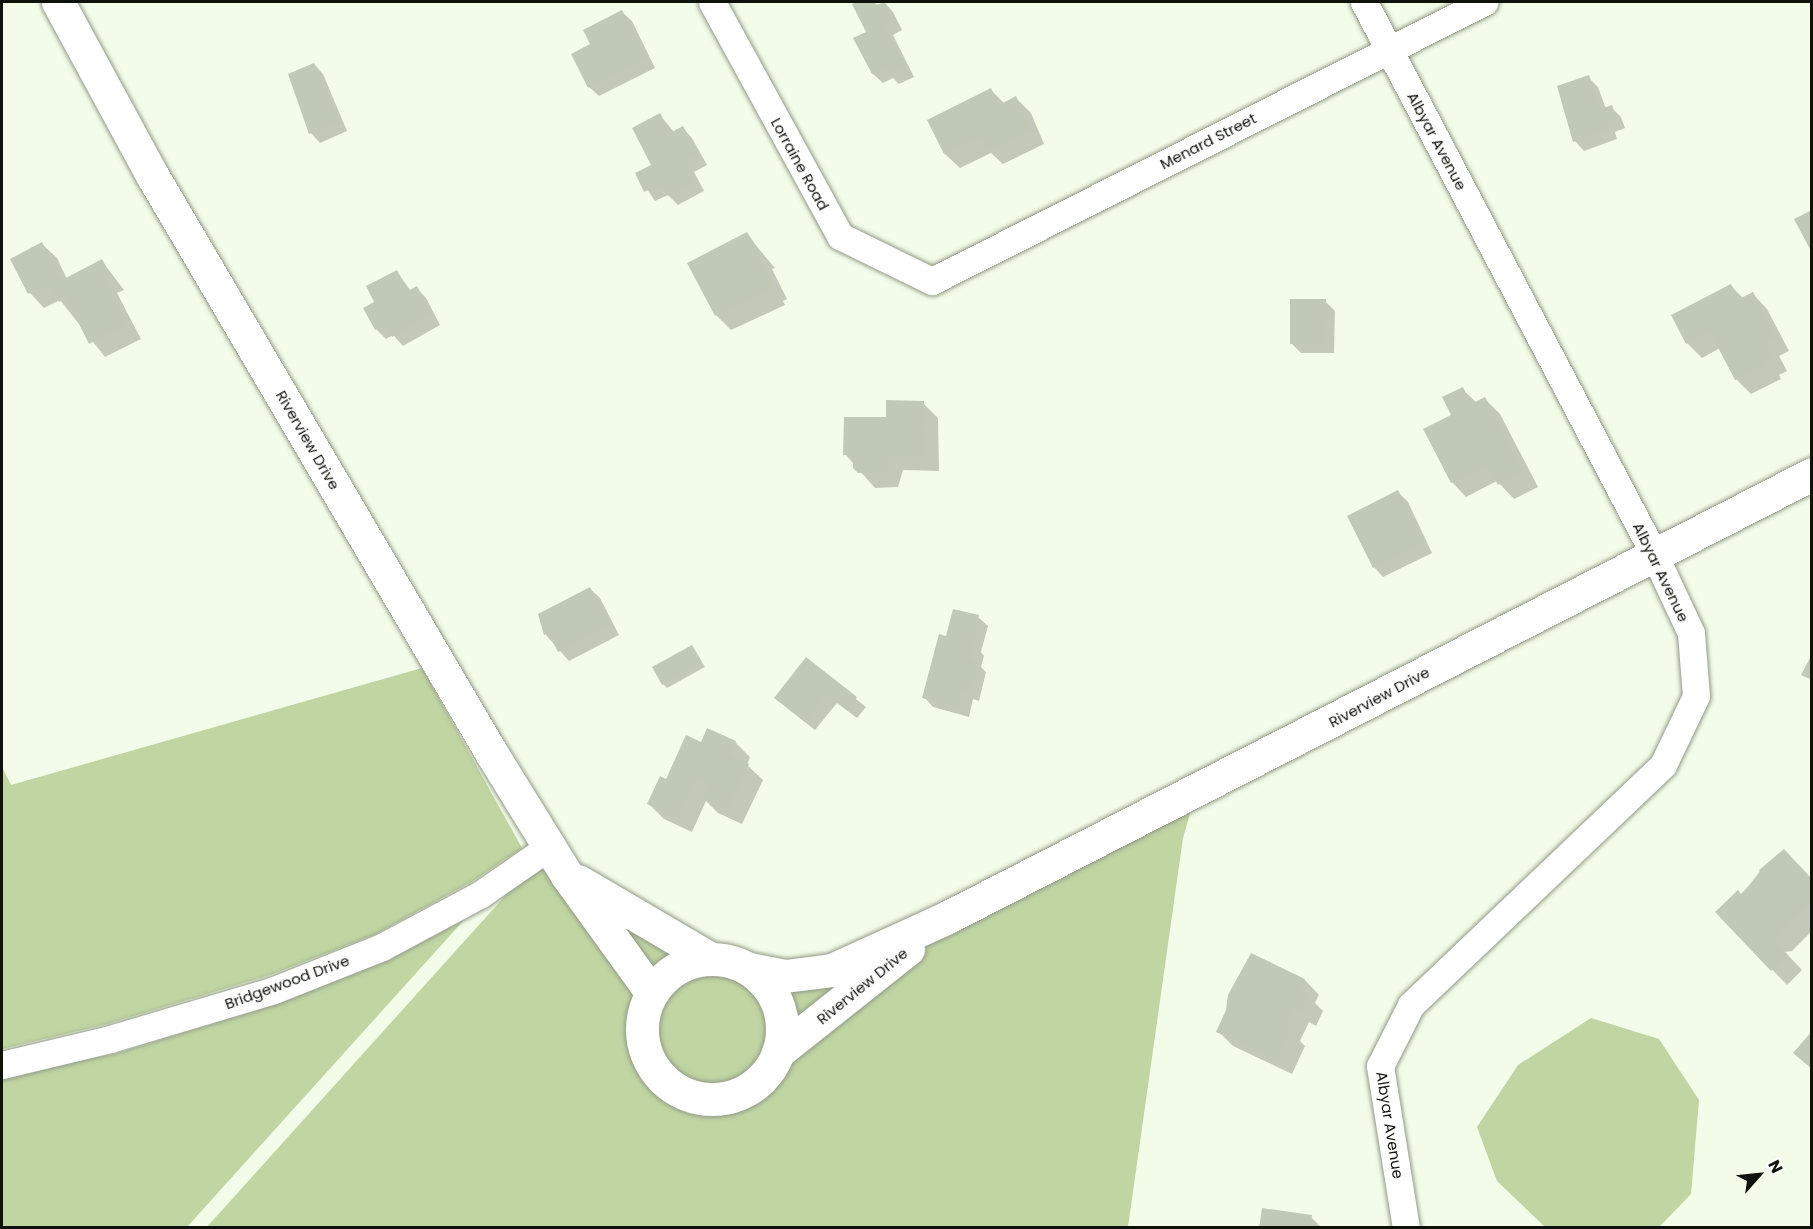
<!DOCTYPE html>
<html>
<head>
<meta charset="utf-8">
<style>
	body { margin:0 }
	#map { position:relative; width:1813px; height:1229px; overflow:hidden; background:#f3fce8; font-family:Poppins,sans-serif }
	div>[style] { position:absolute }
	.green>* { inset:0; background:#c0d5a2 }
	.shadow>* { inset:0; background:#0003 }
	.building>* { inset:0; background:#c0c9b6 }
	.roads { filter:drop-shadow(0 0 2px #929a87) drop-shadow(0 0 2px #929a87) }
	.minor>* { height:27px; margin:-13.5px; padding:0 13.5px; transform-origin:13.5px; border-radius:13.5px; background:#fff }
	.tertiary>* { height:33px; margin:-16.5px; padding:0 16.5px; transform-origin:16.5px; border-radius:16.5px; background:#fff }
	.tertiary>.ring { margin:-16.5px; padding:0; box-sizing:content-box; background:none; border:33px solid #fff; border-radius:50% }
	span { translate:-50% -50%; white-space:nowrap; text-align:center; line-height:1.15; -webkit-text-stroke:5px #fff; paint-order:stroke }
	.street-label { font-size:15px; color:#0f120b }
	.frame { position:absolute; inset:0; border:3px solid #0f120b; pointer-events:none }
	.north { position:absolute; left:1729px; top:1145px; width:60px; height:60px; -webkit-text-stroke:4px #fff; paint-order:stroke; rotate:63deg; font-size:16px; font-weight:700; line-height:24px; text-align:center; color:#0f120b }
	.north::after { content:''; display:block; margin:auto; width:21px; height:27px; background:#0f120b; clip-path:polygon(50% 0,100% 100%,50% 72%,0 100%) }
</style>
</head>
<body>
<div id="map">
	<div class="green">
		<div style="clip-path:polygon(422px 668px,522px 848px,473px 881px,376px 934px,270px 975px,107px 1024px,2px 1049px,2px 767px,11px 785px)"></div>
		<div style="clip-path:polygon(1196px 793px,1183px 838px,1128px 1227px,206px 1228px,550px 846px,709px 958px,785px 976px)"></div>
		<div style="clip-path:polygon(464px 920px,187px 1227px,2px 1227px,2px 1081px,19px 1073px,114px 1054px,278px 1004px,387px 961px)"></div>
		<div style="clip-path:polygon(1591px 1018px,1659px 1039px,1699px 1100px,1691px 1194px,1659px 1227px,1545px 1227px,1497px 1181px,1477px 1127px,1518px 1065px)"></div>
	</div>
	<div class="shadow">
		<div style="clip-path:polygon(860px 2px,874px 2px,878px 6px,884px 2px,893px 12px,902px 30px,893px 35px,914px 77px,899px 84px,893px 78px,883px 83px,873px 74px,855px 39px,868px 32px,854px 5px)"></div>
		<div style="clip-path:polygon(622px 12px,632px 21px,655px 68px,599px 96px,589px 87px,592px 45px)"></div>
		<div style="clip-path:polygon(314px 64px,323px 74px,347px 131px,320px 143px,311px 133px)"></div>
		<div style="clip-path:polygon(1588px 77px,1598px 87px,1606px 109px,1611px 107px,1621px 117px,1625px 128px,1615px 132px,1617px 139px,1584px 151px,1575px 141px)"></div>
		<div style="clip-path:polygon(991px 90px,1005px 104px,1016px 98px,1031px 113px,1044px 144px,1003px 164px,991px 153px,960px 168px,945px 154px,929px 120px)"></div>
		<div style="clip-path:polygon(660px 115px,674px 132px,683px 128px,692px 138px,707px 165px,694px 172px,704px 191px,678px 205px,668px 195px,655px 201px,637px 174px,653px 165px)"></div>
		<div style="clip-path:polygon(746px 234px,775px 268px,772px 269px,787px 299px,783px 301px,785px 305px,731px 330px,716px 315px)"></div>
		<div style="clip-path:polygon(42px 244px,57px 258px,67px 279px,102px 261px,124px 290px,117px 293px,141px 339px,105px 357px,60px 300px,44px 308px,30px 293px,12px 259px)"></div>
		<div style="clip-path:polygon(397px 272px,411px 291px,417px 288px,426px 298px,440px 325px,403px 346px,393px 335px,386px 339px,376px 329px,376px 303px)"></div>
		<div style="clip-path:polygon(1731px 286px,1744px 299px,1753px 294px,1767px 309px,1789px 351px,1779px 356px,1787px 371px,1779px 375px,1781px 379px,1751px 394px,1736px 379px,1720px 348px,1702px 358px,1687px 343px)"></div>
		<div style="clip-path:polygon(1325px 301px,1335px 311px,1334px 353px,1301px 353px,1291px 343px)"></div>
		<div style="clip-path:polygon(1462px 389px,1477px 403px,1485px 399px,1500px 414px,1538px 487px,1514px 499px,1497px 481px,1466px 497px,1452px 482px,1453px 415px)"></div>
		<div style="clip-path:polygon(923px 403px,938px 418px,939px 471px,903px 470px,898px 487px,875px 488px,845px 454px,887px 419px)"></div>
		<div style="clip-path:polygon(1398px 492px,1408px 502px,1432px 553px,1383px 577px,1374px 567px)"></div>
		<div style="clip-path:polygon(590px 589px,600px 598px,619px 635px,569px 661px,545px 634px)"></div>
		<div style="clip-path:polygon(978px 617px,988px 626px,981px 652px,984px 656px,981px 667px,986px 672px,979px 701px,973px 699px,969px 717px,933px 707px,924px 697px,947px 638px)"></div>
		<div style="clip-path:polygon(692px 647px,705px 667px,667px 688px,663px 684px)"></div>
		<div style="clip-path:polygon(806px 659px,866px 707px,857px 718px,837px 703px,815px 730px,786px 707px)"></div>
		<div style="clip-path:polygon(735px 742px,750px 757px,747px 765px,763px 780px,742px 824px,718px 813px,706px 801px,692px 832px,664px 819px,649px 804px,701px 744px)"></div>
		<div style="clip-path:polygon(1784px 852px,1812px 880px,1812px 931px,1792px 951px,1785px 952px,1802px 970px,1787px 985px,1717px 912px,1741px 896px,1760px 871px)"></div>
		<div style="clip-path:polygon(1305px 980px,1319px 995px,1315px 1003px,1323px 1011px,1316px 1026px,1309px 1022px,1300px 1041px,1305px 1046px,1292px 1074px,1233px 1046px,1218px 1031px,1228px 1010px)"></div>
		<div style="clip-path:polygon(1311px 1217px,1322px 1228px,1261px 1228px)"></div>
	</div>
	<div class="building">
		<div style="clip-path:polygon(857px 2px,873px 2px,875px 6px,884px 2px,894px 20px,884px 25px,906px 67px,888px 76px,885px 68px,872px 74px,853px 38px,866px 32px,852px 4px)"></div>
		<div style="clip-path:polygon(622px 10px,647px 58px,588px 88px,571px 54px,590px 44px,583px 30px)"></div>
		<div style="clip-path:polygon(314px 63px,339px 122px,309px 134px,288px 74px)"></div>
		<div style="clip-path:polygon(1589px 75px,1601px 109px,1612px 105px,1616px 118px,1606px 122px,1608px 129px,1573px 142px,1557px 86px)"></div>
		<div style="clip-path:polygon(991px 88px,999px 105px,1016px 96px,1031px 129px,987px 151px,980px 137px,944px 154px,927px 120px)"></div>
		<div style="clip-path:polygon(660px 113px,670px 133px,683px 126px,698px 155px,685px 162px,695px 181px,667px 196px,661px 184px,644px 192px,635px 173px,651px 165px,632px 128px)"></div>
		<div style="clip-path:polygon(1812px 210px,1812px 253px,1794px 219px)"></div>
		<div style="clip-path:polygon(747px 232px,761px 253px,758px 254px,773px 284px,770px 286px,772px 290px,715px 316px,687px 263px)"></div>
		<div style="clip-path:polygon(42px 242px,62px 280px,102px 259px,110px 275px,104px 278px,127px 324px,89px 344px,66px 298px,59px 302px,50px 284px,28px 294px,10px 259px)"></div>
		<div style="clip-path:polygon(397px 270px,408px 291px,417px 286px,431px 315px,392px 337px,386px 325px,375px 330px,363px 308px,374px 302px,366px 286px)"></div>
		<div style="clip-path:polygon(1731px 284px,1739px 299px,1753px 292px,1775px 336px,1766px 341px,1773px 356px,1765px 360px,1767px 364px,1735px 380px,1710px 332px,1686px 344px,1671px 315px)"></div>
		<div style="clip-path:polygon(1290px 299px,1326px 299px,1325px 344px,1290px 344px)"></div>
		<div style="clip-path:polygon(1463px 387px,1471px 404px,1485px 397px,1524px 472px,1498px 485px,1487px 465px,1451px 483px,1423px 429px,1451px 415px,1442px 397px)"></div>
		<div style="clip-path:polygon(886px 400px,924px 401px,925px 457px,888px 456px,888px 468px,883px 473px,858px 473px,853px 468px,853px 455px,843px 455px,844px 417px,886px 417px)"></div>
		<div style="clip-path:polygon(1398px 490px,1424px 543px,1373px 568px,1347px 516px)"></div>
		<div style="clip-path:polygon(590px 587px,610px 625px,558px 652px,548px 632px,544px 635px,538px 614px)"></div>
		<div style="clip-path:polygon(953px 609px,979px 615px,972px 643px,975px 644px,971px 660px,978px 661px,970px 692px,963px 690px,959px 708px,922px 698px,939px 634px,946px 636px)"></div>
		<div style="clip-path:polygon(692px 645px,702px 662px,662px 685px,652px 667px)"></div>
		<div style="clip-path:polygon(1812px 654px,1812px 680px,1801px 675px)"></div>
		<div style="clip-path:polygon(806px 657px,857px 697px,847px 710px,827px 694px,805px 722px,774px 698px)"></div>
		<div style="clip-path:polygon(707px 728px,736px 741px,730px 755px,749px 764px,727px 811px,702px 798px,709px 784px,696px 778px,677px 819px,647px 804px,660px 776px,666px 779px,686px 735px,701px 742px)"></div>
		<div style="clip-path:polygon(1784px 849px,1812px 879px,1812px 901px,1777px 937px,1772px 938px,1788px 955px,1771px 971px,1715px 912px,1738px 890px,1741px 894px,1761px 873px,1759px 870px)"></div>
		<div style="clip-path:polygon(1251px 953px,1305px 979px,1300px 990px,1309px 995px,1301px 1012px,1294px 1008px,1285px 1027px,1291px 1030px,1277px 1060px,1216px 1032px,1226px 1010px,1228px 995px)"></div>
		<div style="clip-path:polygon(1812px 1031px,1812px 1069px,1793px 1053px)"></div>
		<div style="clip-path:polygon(1262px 1208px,1312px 1215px,1310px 1228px,1259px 1228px)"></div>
	</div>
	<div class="roads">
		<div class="minor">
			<div style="left:712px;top:2px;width:267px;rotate:61.3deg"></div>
			<div style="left:840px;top:236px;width:102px;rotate:26.1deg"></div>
			<div style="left:932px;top:281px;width:619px;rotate:-26.81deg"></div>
			<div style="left:1364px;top:2px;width:624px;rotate:62.28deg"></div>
			<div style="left:1654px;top:554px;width:87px;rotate:64.9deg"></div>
			<div style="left:1691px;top:633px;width:63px;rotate:85.5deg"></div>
			<div style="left:1696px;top:696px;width:76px;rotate:115.6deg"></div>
			<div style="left:1663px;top:765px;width:348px;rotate:136.4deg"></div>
			<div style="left:1411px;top:1005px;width:68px;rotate:116.9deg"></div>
			<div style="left:1380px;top:1066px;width:164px;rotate:80.9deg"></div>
			<div style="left:2px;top:1065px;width:111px;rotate:-13.5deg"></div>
			<div style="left:110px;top:1039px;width:171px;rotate:-16.6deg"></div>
			<div style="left:274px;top:990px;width:116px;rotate:-21.7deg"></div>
			<div style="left:382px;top:947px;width:112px;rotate:-28.2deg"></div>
			<div style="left:481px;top:894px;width:84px;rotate:-34.8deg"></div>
		</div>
		<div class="tertiary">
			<div style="left:58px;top:2px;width:197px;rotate:61.5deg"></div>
			<div style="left:152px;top:175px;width:671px;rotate:59.58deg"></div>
			<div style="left:492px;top:754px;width:141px;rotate:58.3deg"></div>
			<div style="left:566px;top:874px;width:145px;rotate:54.2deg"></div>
			<div style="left:578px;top:881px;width:152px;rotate:30.4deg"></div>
			<div class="ring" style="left:642px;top:959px;width:107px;height:107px"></div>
			<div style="left:749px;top:969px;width:37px;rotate:11deg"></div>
			<div style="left:785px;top:976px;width:47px;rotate:-7.3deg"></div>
			<div style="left:832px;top:970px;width:125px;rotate:-24.5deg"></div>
			<div style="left:946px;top:918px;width:973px;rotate:-27.14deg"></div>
			<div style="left:778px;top:1052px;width:166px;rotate:-38.4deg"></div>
		</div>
	</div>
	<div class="street-label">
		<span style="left:1208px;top:141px;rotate:-27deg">Menard Street</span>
		<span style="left:1437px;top:141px;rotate:62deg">Albyar Avenue</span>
		<span style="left:800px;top:164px;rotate:61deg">Lorraine Road</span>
		<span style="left:308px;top:440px;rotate:60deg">Riverview Drive</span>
		<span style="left:1661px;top:572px;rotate:64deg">Albyar Avenue</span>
		<span style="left:1379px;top:697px;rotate:-28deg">Riverview Drive</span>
		<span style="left:287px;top:982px;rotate:-20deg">Bridgewood Drive</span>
		<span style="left:862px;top:986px;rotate:-39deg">Riverview Drive</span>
		<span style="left:1390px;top:1125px;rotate:81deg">Albyar Avenue</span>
	</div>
	<div class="frame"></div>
	<div class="north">N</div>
</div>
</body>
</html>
